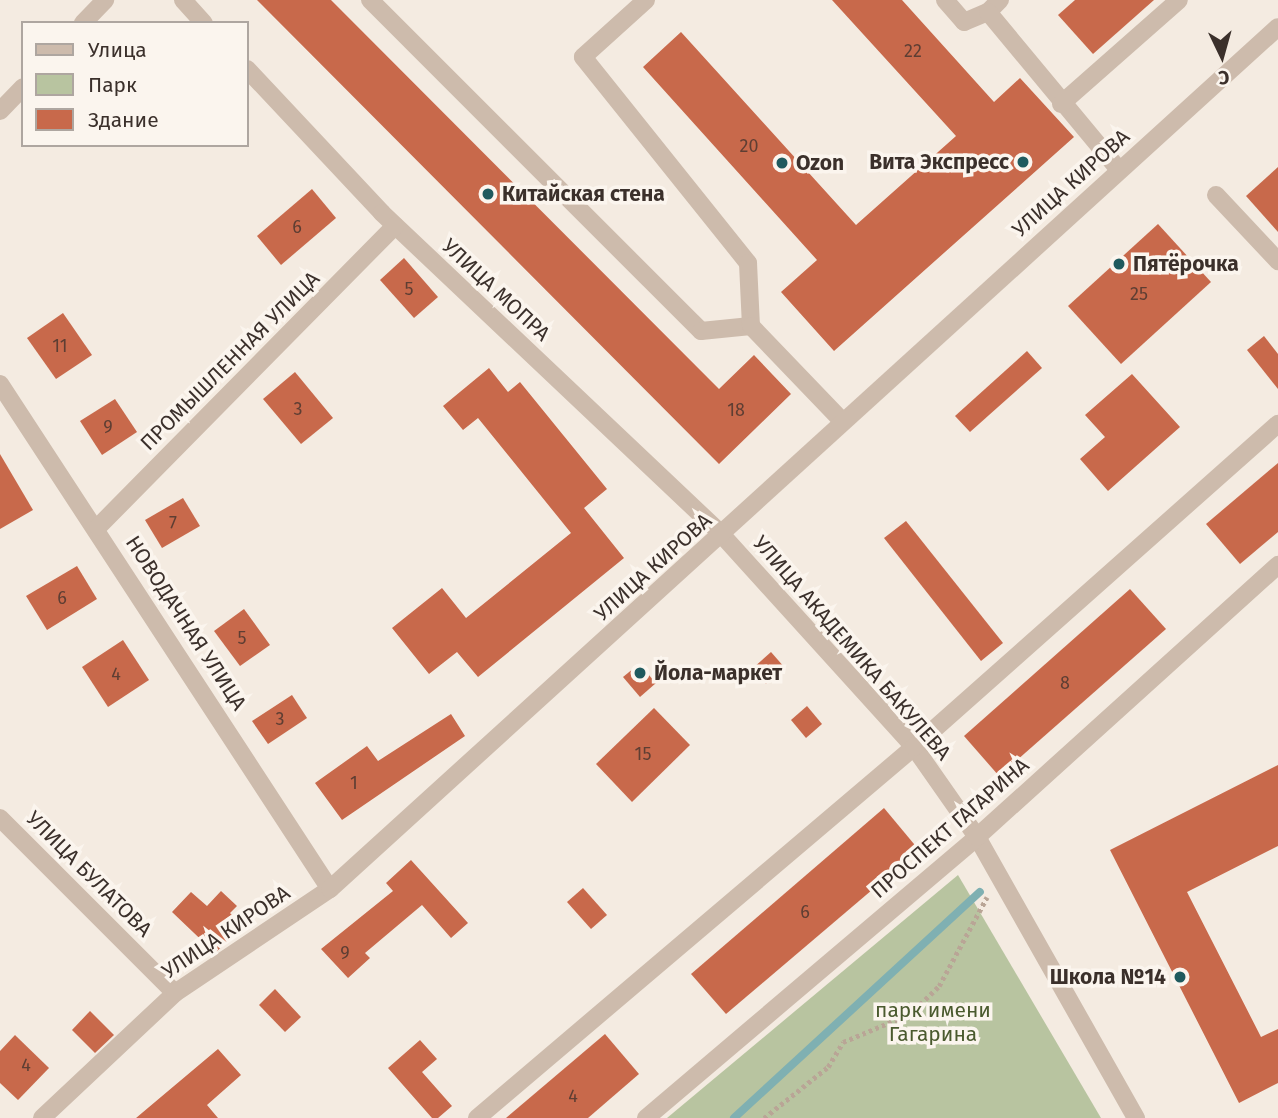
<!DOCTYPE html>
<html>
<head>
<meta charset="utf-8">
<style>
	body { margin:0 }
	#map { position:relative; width:1278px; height:1118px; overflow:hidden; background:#f4ebe1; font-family:"Fira Sans",sans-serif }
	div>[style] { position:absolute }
	.green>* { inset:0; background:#b8c4a0 }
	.stream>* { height:8px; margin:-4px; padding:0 4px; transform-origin:4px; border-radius:4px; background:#7fb0b2 }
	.building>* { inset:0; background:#c8694b }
	.path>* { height:4.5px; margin-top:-2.25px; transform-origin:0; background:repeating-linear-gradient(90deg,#b9a596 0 3.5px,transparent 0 7px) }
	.minor>* { height:18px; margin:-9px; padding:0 9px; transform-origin:9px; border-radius:9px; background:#cdbbac }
	.dots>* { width:19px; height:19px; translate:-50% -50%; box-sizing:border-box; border:4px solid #fbf5ee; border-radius:50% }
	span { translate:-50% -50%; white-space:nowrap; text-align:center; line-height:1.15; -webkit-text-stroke:7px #fbf5ee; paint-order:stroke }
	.number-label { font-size:18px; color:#5e3e33 }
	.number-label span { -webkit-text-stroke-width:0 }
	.poi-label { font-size:21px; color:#3b302b; font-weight:700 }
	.right { translate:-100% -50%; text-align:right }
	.left { translate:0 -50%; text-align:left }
	.street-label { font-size:21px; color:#3b302b }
	.park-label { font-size:21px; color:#4a5a2e }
	.legend { position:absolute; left:21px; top:21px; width:228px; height:126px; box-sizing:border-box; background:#fbf5ee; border:2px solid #aea6a0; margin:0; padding:9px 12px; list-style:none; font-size:21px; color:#3b302b }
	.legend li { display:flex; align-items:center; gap:14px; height:35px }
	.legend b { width:35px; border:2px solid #aea6a0 }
	.north { position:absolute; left:1187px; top:21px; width:70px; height:70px; -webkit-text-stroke:5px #fbf5ee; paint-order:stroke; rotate:175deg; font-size:19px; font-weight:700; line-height:28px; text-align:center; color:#3b302b }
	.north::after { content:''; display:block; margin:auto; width:24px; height:32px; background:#3b302b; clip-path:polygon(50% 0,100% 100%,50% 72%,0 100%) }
</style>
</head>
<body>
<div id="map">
	<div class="green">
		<div style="clip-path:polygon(958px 875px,1101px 1118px,667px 1118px)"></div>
	</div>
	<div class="stream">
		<div style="left:734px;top:1118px;width:334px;rotate:-42.6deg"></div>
	</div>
	<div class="building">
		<div style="clip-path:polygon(257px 0,331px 0,719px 389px,754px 355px,791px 394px,719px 464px)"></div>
		<div style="clip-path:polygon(832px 0,902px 0,994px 102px,1020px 78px,1074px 137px,834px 351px,781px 292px,817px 260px,643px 67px,681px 32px,856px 225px,956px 136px)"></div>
		<div style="clip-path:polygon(1075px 0,1154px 0,1093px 54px,1058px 15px)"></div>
		<div style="clip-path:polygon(1278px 167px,1278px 232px,1246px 196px)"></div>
		<div style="clip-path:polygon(312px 189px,336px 218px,281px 265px,257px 236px)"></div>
		<div style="clip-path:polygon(1158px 224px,1211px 282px,1121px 364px,1068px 306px)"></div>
		<div style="clip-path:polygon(404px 258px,438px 297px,414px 318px,380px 280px)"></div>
		<div style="clip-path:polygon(63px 313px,92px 355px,56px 379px,27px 338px)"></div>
		<div style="clip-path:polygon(1264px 336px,1278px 354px,1278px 389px,1247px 350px)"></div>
		<div style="clip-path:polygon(1027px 351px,1042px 368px,970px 432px,955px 416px)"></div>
		<div style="clip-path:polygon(489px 368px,508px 392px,520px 382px,607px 489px,584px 508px,624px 558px,478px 677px,457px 652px,429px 674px,392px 628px,442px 588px,466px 618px,571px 533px,478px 418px,463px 430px,443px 406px)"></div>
		<div style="clip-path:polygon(295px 372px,333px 418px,301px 444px,263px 399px)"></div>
		<div style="clip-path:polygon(1132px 374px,1180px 427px,1108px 491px,1080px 459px,1105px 437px,1085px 415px)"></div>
		<div style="clip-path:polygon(115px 399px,137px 432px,102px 455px,80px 421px)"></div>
		<div style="clip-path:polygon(0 454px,33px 510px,0 529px)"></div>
		<div style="clip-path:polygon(1278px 463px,1278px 532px,1240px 564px,1206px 524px)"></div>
		<div style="clip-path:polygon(183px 498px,200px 526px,162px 548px,145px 520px)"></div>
		<div style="clip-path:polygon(906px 521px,1003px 643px,981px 661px,884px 538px)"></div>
		<div style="clip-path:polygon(77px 566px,97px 599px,47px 630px,26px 596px)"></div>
		<div style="clip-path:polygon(1130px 589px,1166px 629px,999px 776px,964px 736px)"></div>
		<div style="clip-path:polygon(244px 609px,270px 645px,240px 666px,214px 631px)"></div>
		<div style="clip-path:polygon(123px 640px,149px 680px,108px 707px,82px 667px)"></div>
		<div style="clip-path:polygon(771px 652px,785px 668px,766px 684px,752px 669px)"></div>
		<div style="clip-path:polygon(639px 664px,656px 683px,640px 697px,623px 677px)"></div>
		<div style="clip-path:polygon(292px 695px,307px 718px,268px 744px,252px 721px)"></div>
		<div style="clip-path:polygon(807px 706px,822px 724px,806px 738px,791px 720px)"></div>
		<div style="clip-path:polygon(654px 708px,690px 745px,632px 802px,596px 764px)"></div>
		<div style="clip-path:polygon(451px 714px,465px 736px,342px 820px,315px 783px,367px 746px,378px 761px)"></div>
		<div style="clip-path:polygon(1278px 765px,1278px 846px,1187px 892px,1261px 1037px,1278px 1029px,1278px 1083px,1239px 1103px,1110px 850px)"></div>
		<div style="clip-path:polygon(884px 808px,919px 850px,726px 1014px,691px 974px)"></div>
		<div style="clip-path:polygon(411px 860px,468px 923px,451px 938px,422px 905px,365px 953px,370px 958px,348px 978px,321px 949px,393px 891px,386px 883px)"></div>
		<div style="clip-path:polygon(583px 888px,607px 915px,591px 929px,567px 902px)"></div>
		<div style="clip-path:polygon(221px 891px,237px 906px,230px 913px,243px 927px,215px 953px,172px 912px,191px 892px,207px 906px)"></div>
		<div style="clip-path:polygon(275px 989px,301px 1017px,285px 1032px,259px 1005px)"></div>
		<div style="clip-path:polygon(90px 1011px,114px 1035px,95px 1053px,72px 1030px)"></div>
		<div style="clip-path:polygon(605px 1034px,639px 1074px,588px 1118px,506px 1118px)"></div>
		<div style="clip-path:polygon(15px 1035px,49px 1068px,18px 1100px,0 1083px,0 1051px)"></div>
		<div style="clip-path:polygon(420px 1040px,437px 1059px,422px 1072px,452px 1106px,438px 1118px,432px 1118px,388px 1068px)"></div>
		<div style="clip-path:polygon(218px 1049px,241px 1075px,207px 1105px,218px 1118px,136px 1118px)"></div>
	</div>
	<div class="path">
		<div style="left:764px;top:1118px;width:82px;rotate:-38.6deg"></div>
		<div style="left:828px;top:1067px;width:29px;rotate:-59deg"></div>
		<div style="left:843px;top:1042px;width:73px;rotate:-22.7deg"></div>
		<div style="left:910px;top:1014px;width:40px;rotate:-44deg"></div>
		<div style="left:939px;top:986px;width:101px;rotate:-61.7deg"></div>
	</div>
	<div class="minor">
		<div style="left:183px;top:0;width:31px;rotate:48deg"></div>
		<div style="left:370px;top:0;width:468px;rotate:45deg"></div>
		<div style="left:701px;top:331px;width:50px;rotate:-5.7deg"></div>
		<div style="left:646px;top:0;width:85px;rotate:137.9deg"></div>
		<div style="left:583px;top:57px;width:264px;rotate:51.3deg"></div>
		<div style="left:748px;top:263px;width:63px;rotate:87.3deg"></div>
		<div style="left:751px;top:326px;width:130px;rotate:46.2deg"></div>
		<div style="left:945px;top:0;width:29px;rotate:49deg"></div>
		<div style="left:964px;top:22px;width:26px;rotate:-23deg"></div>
		<div style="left:1000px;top:0;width:17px;rotate:135deg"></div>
		<div style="left:988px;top:12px;width:205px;rotate:50.3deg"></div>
		<div style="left:83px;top:23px;width:32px;rotate:-46deg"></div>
		<div style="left:247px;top:69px;width:197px;rotate:46.8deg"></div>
		<div style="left:382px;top:213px;width:468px;rotate:43.4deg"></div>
		<div style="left:722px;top:535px;width:286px;rotate:47.8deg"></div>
		<div style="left:914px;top:747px;width:110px;rotate:55deg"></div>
		<div style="left:977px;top:837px;width:323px;rotate:60.5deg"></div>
		<div style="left:1061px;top:104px;width:157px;rotate:-41.4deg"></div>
		<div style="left:0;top:111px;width:33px;rotate:-46deg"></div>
		<div style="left:1216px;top:195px;width:91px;rotate:46.8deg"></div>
		<div style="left:0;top:384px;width:603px;rotate:56.84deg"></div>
		<div style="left:98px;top:527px;width:423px;rotate:-45.4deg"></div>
		<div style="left:0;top:818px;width:247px;rotate:45deg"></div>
		<div style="left:42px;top:1118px;width:183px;rotate:-43.2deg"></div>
		<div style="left:175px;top:993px;width:187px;rotate:-33.9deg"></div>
		<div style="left:330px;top:889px;width:1281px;rotate:-42.28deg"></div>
		<div style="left:477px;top:1118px;width:573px;rotate:-40.33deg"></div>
		<div style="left:914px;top:747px;width:487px;rotate:-41.6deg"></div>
		<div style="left:646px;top:1118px;width:434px;rotate:-40.3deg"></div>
		<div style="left:977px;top:837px;width:406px;rotate:-42.1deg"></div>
	</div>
	<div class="dots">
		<div style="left:1023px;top:162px;background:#1f5a5e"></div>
		<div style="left:782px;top:163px;background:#1f5a5e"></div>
		<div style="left:488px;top:194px;background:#1f5a5e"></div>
		<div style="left:1119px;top:264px;background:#1f5a5e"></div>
		<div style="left:640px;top:673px;background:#1f5a5e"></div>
		<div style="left:1180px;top:977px;background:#1f5a5e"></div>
	</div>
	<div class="number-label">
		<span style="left:913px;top:51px">22</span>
		<span style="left:749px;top:146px">20</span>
		<span style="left:297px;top:227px">6</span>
		<span style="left:409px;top:289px">5</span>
		<span style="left:1139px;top:294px">25</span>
		<span style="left:60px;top:346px">11</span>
		<span style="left:298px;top:409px">3</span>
		<span style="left:736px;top:410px">18</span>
		<span style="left:108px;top:427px">9</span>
		<span style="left:173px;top:523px">7</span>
		<span style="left:62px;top:598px">6</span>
		<span style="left:242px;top:638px">5</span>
		<span style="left:116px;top:674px">4</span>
		<span style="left:1065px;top:683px">8</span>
		<span style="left:280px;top:719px">3</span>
		<span style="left:643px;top:754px">15</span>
		<span style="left:354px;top:783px">1</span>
		<span style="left:805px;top:912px">6</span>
		<span style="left:345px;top:953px">9</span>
		<span style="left:26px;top:1065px">4</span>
		<span style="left:573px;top:1096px">4</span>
	</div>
	<div class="poi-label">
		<span class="right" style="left:1009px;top:162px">Вита Экспресс</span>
		<span class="left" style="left:796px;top:163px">Ozon</span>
		<span class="left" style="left:502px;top:194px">Китайская стена</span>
		<span class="left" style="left:1133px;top:264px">Пятёрочка</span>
		<span class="left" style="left:654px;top:673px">Йола-маркет</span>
		<span class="right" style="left:1166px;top:977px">Школа №14</span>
	</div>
	<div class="street-label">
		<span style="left:1071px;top:183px;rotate:-42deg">УЛИЦА КИРОВА</span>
		<span style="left:496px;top:290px;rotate:43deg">УЛИЦА МОПРА</span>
		<span style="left:230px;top:361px;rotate:-45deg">ПРОМЫШЛЕННАЯ УЛИЦА</span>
		<span style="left:653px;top:567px;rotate:-42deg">УЛИЦА КИРОВА</span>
		<span style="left:186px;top:623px;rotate:57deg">НОВОДАЧНАЯ УЛИЦА</span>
		<span style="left:852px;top:648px;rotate:49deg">УЛИЦА АКАДЕМИКА БАКУЛЕВА</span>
		<span style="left:950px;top:828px;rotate:-41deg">ПРОСПЕКТ ГАГАРИНА</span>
		<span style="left:89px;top:874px;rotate:45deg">УЛИЦА БУЛАТОВА</span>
		<span style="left:226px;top:932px;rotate:-34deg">УЛИЦА КИРОВА</span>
	</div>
	<div class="park-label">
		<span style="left:933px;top:1022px">парк имени<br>Гагарина</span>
	</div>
	<ul class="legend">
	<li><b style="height:9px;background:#cdbbac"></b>Улица</li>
	<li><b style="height:19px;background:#b8c4a0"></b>Парк</li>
	<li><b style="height:19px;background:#c8694b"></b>Здание</li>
	</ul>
	<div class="north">С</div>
</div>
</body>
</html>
